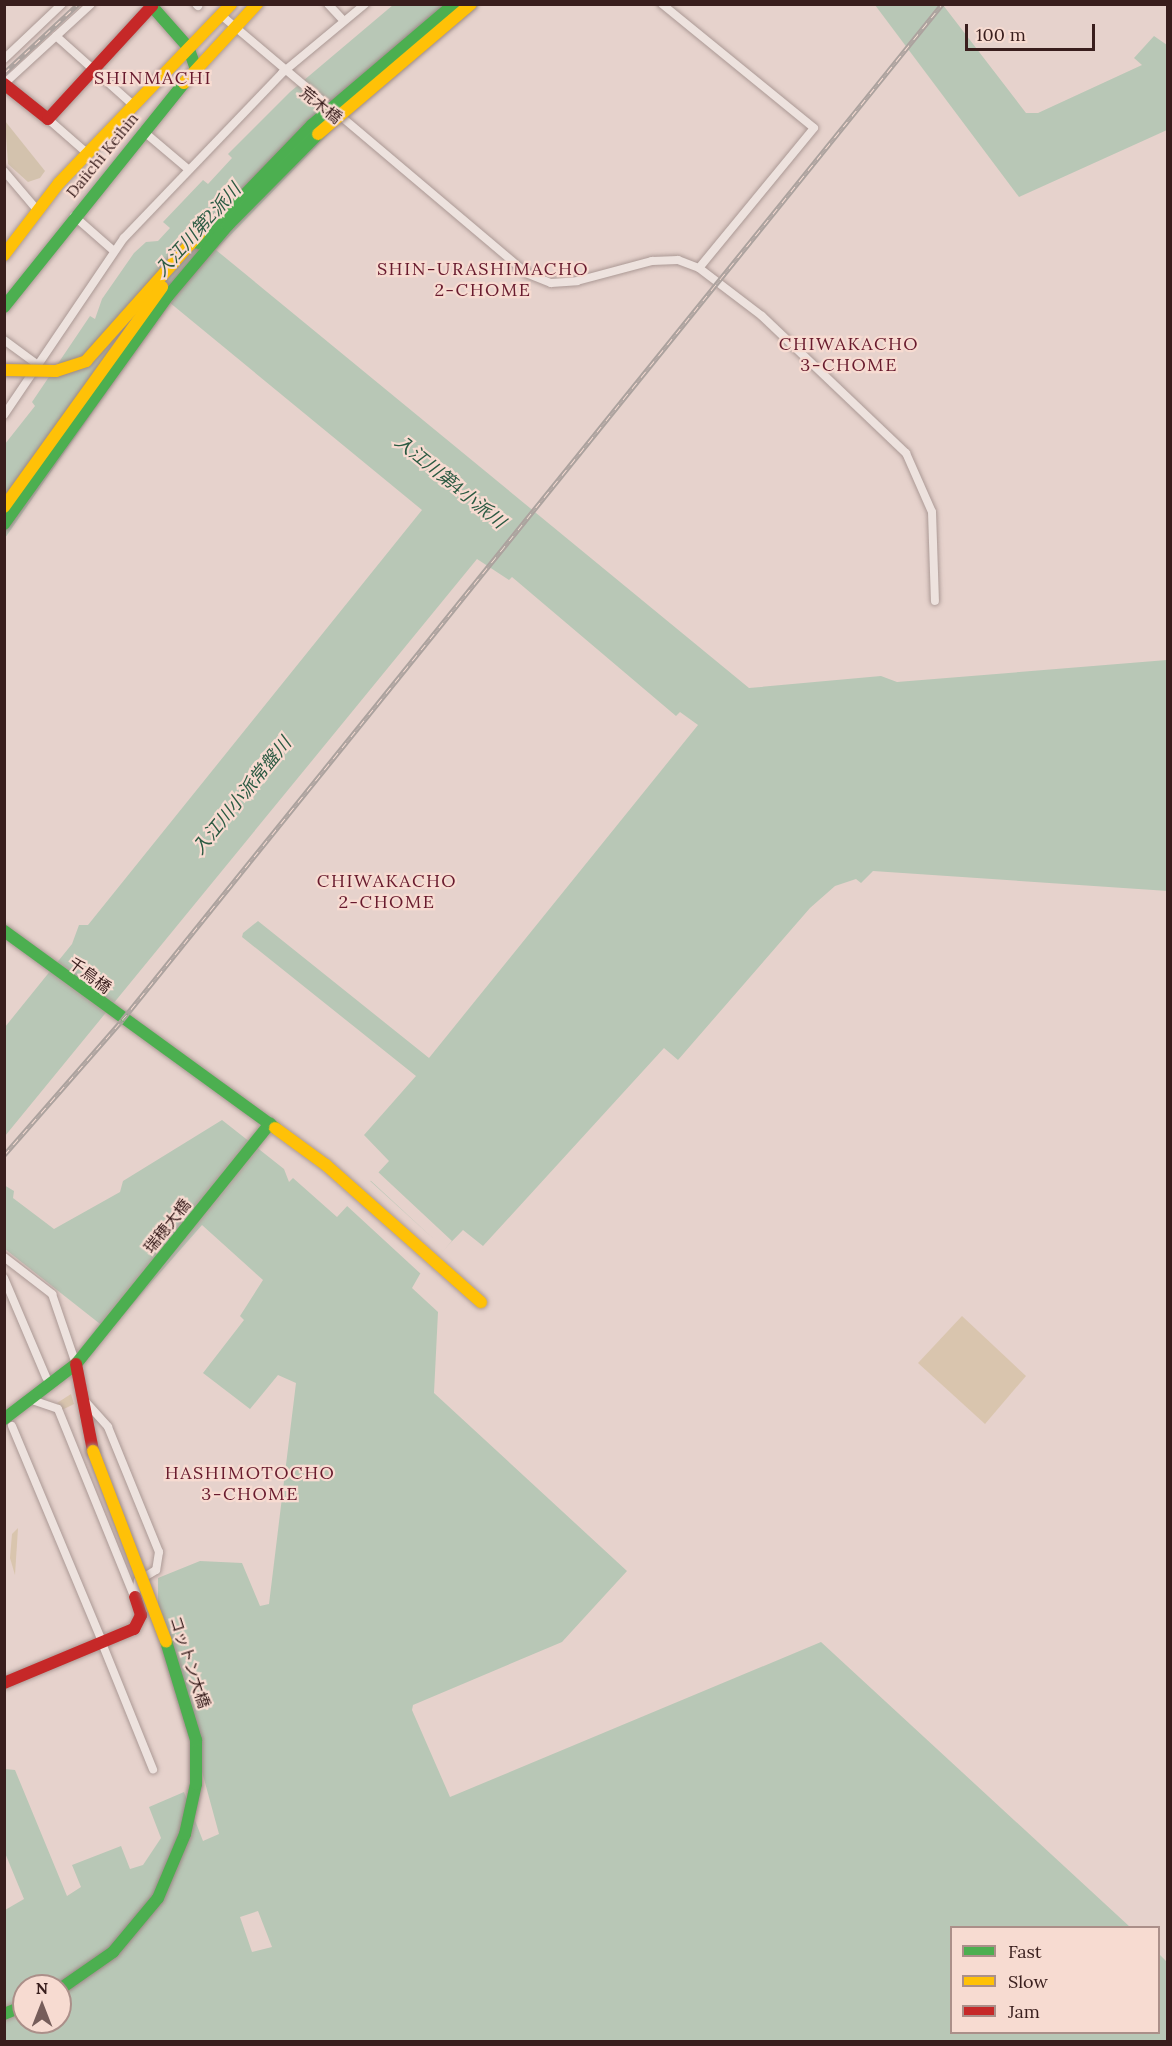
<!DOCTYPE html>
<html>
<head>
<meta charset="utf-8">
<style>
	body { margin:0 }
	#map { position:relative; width:1172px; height:2046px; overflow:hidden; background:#e6d2cc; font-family:Lora,"Noto Sans JP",serif }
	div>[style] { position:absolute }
	.green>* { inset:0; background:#d9c5ae }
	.cemetery>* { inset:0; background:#d3c2ad }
	.water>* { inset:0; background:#b8c7b6 }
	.pier>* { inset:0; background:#e6d2cc }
	.roads { filter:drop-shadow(0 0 2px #ab9995) drop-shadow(0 0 2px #ab9995) }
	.street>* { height:8px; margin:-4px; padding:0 4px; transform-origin:4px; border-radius:4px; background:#ede2de }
	.fast>* { height:12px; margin:-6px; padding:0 6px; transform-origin:6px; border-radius:6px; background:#4caf50 }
	.slow>* { height:12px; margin:-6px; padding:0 6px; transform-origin:6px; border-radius:6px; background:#ffc107 }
	.jam>* { height:12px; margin:-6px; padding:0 6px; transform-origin:6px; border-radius:6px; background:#c62828 }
	.rail>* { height:4.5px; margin-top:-2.25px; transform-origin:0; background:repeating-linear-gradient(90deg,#f7dbd1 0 7px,#aca29e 0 14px); box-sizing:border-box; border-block:2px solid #aca29e }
	.bridges { filter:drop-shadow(0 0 2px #9a8885) drop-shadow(0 0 2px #9a8885) }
	.fast-bridge>* { height:12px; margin:-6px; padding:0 6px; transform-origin:6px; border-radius:6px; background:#4caf50 }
	.slow-bridge>* { height:12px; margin:-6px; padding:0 6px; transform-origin:6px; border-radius:6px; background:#ffc107 }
	span { translate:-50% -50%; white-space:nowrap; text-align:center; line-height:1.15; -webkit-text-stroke:4.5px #f7dbd1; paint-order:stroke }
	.street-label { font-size:16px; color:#391e1d }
	.neighbourhood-label { font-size:18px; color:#681a2d; letter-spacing:1.5px }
	.water-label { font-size:18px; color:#2b5a42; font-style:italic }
	.frame { position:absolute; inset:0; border:6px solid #391e1d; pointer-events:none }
	.legend { position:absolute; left:950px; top:1926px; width:210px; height:108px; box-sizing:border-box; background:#f7dbd1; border:2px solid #ab8f89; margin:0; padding:8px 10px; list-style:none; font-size:18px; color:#391e1d }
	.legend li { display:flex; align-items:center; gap:12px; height:30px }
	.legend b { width:30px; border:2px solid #ab8f89 }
	.north { position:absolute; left:12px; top:1974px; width:60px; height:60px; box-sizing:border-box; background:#f7dbd1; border:2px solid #ab8f89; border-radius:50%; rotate:0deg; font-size:16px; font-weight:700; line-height:24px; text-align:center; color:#391e1d }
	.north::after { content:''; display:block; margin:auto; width:21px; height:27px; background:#765d5a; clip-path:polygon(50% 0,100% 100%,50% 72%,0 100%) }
	.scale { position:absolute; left:965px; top:24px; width:130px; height:27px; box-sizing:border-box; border:3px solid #391e1d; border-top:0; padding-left:8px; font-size:18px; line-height:21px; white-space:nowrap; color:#391e1d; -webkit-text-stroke:4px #f7dbd1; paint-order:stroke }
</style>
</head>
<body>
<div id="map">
	<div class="green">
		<div style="clip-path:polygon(962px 1316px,1026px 1376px,985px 1424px,918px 1363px)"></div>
		<div style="clip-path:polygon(71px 1394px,74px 1404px,62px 1410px,57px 1403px)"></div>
		<div style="clip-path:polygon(18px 1528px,15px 1575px,10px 1558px,12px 1534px)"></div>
	</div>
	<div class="cemetery">
		<div style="clip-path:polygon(5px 121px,45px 171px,40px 178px,28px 182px,8px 164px)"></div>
	</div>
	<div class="water">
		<div style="clip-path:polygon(evenodd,393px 5px,479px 5px,346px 116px,216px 250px,749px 688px,881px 676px,897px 682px,1167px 660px,1168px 891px,873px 871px,861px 883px,856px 879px,835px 886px,810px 908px,678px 1060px,664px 1048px,483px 1246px,463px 1230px,420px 1274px,412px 1288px,438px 1312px,434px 1393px,627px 1571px,562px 1642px,413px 1705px,412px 1710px,450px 1797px,821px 1642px,1130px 1927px,952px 1928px,952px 2032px,1158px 2032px,1159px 1954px,1167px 1962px,1167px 2041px,5px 2041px,5px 1910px,24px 1899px,5px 1853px,5px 1769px,15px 1770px,67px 1896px,81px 1887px,72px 1865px,121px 1846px,130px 1869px,143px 1865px,161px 1838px,149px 1807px,184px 1792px,203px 1841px,219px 1834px,158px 1610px,158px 1578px,200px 1561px,242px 1563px,260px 1606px,269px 1604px,296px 1383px,278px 1375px,250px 1409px,203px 1373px,244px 1320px,240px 1316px,263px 1280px,202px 1225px,109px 1331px,5px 1249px,4px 1185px,14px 1191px,13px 1198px,54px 1229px,120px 1192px,123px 1181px,222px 1120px,284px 1169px,289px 1182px,293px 1178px,337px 1217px,389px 1161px,364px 1135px,416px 1076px,242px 937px,243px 933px,258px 921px,429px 1058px,698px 725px,680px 712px,676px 716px,512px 577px,509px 580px,477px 559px,5px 1136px,5px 1027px,72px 944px,79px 925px,88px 925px,422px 510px,169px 302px,5px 538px,5px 444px,35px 406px,32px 402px,90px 316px,95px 319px,102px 299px,134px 253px,146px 242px,158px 241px,170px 228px,163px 222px,203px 180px,208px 184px,232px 158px,228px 154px,290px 92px,393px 5px,258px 1911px,272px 1947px,252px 1952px,240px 1917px,258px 1911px,393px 5px,55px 1985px,60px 2022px,24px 2022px,24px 1986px,55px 1985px)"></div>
		<div style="clip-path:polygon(875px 5px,943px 5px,1026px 113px,1038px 113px,1142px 65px,1134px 58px,1154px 36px,1167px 45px,1167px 130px,1019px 197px)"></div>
	</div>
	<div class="pier">
		<div style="clip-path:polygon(377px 1171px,452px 1241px,422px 1275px,346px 1205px,369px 1180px,436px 1241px,370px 1180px)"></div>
	</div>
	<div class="roads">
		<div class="street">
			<div style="left:196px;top:4px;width:3px;rotate:45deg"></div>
			<div style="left:328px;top:4px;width:23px;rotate:47deg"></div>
			<div style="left:662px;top:4px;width:196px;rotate:39.2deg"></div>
			<div style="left:814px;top:128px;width:181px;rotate:129.4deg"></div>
			<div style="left:221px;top:15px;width:399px;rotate:40.2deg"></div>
			<div style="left:526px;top:273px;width:27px;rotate:22deg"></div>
			<div style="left:551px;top:283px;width:26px;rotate:-4deg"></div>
			<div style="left:577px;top:281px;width:78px;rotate:-14.9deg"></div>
			<div style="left:652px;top:261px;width:26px;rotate:-2deg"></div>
			<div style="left:678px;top:260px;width:22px;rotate:21deg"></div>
			<div style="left:699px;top:268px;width:79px;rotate:37.3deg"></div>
			<div style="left:762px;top:316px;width:199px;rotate:43.6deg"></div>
			<div style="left:906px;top:453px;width:64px;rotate:66.2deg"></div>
			<div style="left:932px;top:512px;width:89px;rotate:88.1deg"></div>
			<div style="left:56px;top:36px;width:102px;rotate:41.8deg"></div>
			<div style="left:4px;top:59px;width:80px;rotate:-43.5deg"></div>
			<div style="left:6px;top:82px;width:115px;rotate:-42.5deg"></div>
			<div style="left:48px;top:119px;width:52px;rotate:41.1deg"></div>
			<div style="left:143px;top:131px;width:60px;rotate:40.3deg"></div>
			<div style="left:4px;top:171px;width:52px;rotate:49.6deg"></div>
			<div style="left:74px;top:216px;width:53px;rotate:41.2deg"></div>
			<div style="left:4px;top:340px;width:42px;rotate:36.3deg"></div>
			<div style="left:4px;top:415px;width:214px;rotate:-55.9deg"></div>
			<div style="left:124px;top:238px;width:228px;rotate:-46.2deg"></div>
			<div style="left:282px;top:73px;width:108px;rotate:-39.7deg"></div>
			<div style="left:4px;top:1257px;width:61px;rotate:37.6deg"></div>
			<div style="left:52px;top:1294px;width:74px;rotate:71.1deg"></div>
			<div style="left:4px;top:1278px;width:108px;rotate:67deg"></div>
			<div style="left:84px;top:1400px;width:36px;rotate:48deg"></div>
			<div style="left:108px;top:1427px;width:135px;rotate:67.8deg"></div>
			<div style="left:159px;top:1552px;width:18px;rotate:99deg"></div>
			<div style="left:156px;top:1570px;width:21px;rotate:149deg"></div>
			<div style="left:138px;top:1581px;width:16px;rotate:101deg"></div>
			<div style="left:35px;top:1401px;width:24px;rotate:19deg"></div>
			<div style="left:58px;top:1409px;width:200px;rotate:67.9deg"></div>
			<div style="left:12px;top:1426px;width:228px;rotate:67.3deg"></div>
			<div style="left:104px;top:1648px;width:131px;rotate:68deg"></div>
		</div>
		<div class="fast">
			<div style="left:150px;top:4px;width:57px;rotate:48.5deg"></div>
			<div style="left:188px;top:47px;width:23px;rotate:70deg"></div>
			<div style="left:4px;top:307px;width:287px;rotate:-51.2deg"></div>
			<div style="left:4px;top:931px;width:335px;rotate:36deg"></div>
			<div style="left:4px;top:1419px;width:91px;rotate:-37.4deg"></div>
			<div style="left:76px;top:1364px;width:309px;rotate:-51.1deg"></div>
			<div style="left:4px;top:2014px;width:22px;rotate:-22deg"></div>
		</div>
		<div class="slow">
			<div style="left:184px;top:83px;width:108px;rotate:-47.3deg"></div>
			<div style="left:4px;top:255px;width:91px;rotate:-52.6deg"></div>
			<div style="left:59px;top:183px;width:248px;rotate:-46.1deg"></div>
			<div style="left:275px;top:1128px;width:63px;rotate:36deg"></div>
			<div style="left:326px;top:1165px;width:207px;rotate:41.5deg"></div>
		</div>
		<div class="jam">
			<div style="left:4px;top:84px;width:56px;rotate:38.5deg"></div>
			<div style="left:48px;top:119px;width:154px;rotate:-47.4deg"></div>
			<div style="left:76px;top:1364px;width:89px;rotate:78.9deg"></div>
			<div style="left:4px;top:1683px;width:141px;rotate:-22.6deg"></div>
			<div style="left:134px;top:1629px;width:16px;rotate:-63deg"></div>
			<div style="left:141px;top:1615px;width:19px;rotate:-108deg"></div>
		</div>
	</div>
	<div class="rail">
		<div style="left:4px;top:73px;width:101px;rotate:-43deg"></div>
		<div style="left:4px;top:1155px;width:179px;rotate:-48.8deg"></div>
		<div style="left:122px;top:1020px;width:1306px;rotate:-51.09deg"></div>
	</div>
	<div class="bridges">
		<div class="fast-bridge">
			<div style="left:198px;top:243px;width:164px;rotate:-46deg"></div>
			<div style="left:312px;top:125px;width:187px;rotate:-40.4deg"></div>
			<div style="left:4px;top:524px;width:281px;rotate:-54.3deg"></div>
			<div style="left:168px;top:296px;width:93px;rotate:-49.8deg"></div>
			<div style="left:228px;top:225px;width:128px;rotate:-45.3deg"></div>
			<div style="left:60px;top:1989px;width:65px;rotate:-34.9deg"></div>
			<div style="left:113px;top:1952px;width:70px;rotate:-50.2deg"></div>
			<div style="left:158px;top:1898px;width:69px;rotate:-67.1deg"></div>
			<div style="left:185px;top:1834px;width:51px;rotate:-77.6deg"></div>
			<div style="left:196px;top:1784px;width:44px;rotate:-90deg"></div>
			<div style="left:196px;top:1740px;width:103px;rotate:-106.9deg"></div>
		</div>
		<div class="slow-bridge">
			<div style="left:318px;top:134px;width:201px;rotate:-40.4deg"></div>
			<div style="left:4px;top:370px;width:52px;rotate:1.1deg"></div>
			<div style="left:56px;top:371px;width:32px;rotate:-18deg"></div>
			<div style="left:86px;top:361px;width:171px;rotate:-48.3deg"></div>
			<div style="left:4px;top:507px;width:271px;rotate:-54.3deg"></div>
			<div style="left:93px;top:1451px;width:204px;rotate:69deg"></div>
		</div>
	</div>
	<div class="street-label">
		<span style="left:321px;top:105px;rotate:39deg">荒木橋</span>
		<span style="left:102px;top:155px;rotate:-51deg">Daiichi Keihin</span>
		<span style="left:90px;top:975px;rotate:37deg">千鳥橋</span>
		<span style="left:167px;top:1226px;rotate:-51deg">瑞穂大橋</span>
		<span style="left:190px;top:1662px;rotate:72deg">コットン大橋</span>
	</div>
	<div class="neighbourhood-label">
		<span style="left:153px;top:78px">SHINMACHI</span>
		<span style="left:483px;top:280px">SHIN-URASHIMACHO<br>2-CHOME</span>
		<span style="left:849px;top:355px">CHIWAKACHO<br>3-CHOME</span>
		<span style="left:387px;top:892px">CHIWAKACHO<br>2-CHOME</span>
		<span style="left:250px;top:1484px">HASHIMOTOCHO<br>3-CHOME</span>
	</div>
	<div class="water-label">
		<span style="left:198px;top:230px;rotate:-48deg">入江川第2派川</span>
		<span style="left:450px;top:482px;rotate:39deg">入江川第4小派川</span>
		<span style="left:242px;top:796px;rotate:-51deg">入江川小派常盤川</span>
	</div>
	<div class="frame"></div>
	<ul class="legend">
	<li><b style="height:8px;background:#4caf50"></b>Fast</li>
	<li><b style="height:8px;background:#ffc107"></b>Slow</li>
	<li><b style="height:8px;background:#c62828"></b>Jam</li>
	</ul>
	<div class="north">N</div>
	<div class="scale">100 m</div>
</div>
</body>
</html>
